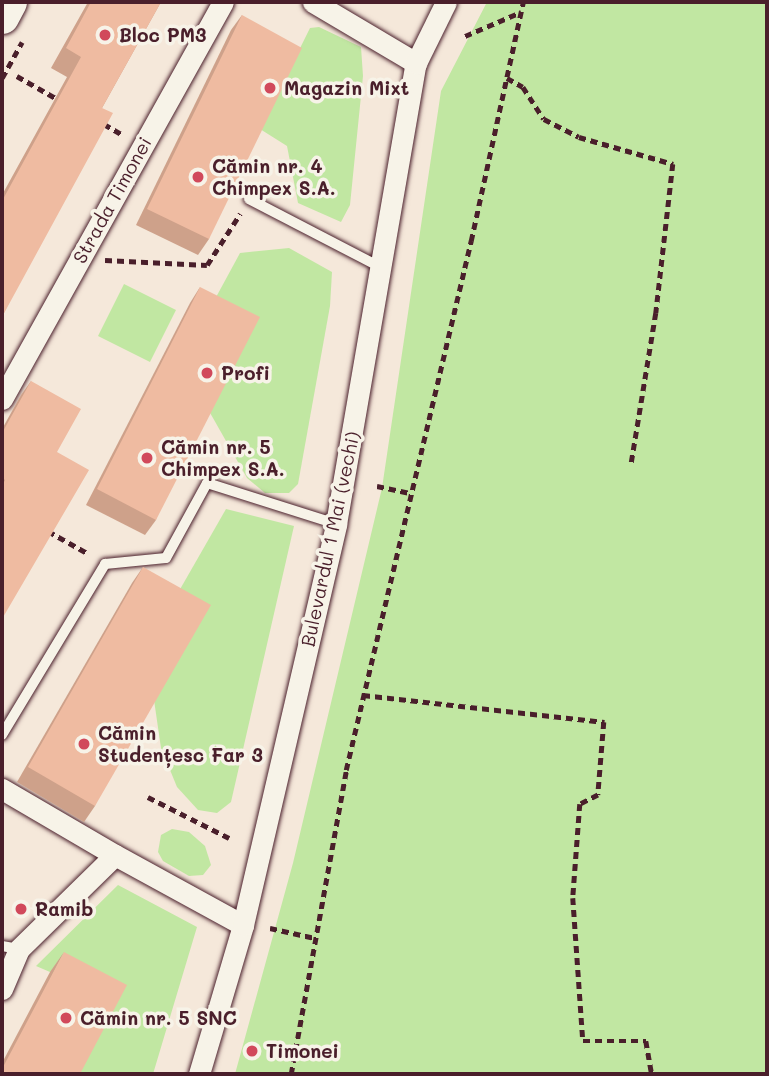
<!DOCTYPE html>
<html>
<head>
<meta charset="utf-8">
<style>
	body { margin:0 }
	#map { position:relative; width:769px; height:1076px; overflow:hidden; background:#f5e8da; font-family:Mali,sans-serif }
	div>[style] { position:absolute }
	.green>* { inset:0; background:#c1e7a2 }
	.path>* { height:4.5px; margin-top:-2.25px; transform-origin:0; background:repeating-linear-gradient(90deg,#4a1f2b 0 7px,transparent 0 12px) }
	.roads { filter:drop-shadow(0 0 2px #4a1f2b) drop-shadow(0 0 2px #4a1f2b) }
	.service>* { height:10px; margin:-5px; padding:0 5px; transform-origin:5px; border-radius:5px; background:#f7f3e8 }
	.minor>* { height:21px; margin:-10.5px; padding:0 10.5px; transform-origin:10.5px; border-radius:10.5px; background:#f7f3e8 }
	.primary>* { height:33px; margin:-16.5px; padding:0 16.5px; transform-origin:16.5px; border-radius:16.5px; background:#f7f3e8 }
	.wall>* { inset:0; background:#cea18a }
	.building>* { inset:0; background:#efbba1 }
	.dots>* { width:19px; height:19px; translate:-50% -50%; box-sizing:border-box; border:4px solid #f7f3e8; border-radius:50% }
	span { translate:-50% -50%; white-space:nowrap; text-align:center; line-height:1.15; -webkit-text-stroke:7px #f7f3e8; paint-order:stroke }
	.poi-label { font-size:19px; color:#4a1f2b; font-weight:700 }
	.left { translate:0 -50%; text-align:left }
	.street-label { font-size:19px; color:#4a1f2b }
	.frame { position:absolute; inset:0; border:4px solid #4a1f2b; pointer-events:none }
</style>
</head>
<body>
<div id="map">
	<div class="green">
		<div style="clip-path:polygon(487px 2px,767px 2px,767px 1074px,235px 1074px,293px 863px,382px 488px,441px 91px)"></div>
		<div style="clip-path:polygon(319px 27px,361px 47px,363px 76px,350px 205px,341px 222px,298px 203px,287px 146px,260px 129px,310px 28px)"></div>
		<div style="clip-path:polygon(289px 248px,332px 272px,330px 306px,298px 484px,289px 493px,265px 493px,247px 478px,209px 411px,208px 312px,240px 253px)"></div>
		<div style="clip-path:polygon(124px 284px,176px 310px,150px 362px,98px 336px)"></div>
		<div style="clip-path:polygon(226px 509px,294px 526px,231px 802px,217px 813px,198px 810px,177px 787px,161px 748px,154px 700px,171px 605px)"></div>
		<div style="clip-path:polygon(172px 829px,189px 832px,205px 846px,211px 865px,203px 875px,189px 876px,163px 861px,158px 852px,161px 835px)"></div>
		<div style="clip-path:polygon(118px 885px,197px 927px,153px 1074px,77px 1074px,50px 972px,36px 966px)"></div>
	</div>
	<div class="path">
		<div style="left:465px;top:36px;width:61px;rotate:-23.2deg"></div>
		<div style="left:17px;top:76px;width:48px;rotate:29.7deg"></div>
		<div style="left:2px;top:78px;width:41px;rotate:-60.9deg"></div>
		<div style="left:507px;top:78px;width:18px;rotate:29deg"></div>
		<div style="left:523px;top:87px;width:38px;rotate:57deg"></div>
		<div style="left:544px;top:119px;width:39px;rotate:27deg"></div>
		<div style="left:579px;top:137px;width:98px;rotate:16deg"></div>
		<div style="left:673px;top:164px;width:150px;rotate:96.5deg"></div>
		<div style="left:656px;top:313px;width:154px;rotate:99.3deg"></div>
		<div style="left:104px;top:124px;width:22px;rotate:30deg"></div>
		<div style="left:105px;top:260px;width:102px;rotate:2.8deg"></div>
		<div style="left:207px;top:265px;width:61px;rotate:-57.1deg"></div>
		<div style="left:377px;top:486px;width:35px;rotate:12deg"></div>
		<div style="left:48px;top:531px;width:47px;rotate:29.3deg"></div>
		<div style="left:363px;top:695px;width:243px;rotate:6.4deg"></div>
		<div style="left:604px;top:722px;width:73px;rotate:94.7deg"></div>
		<div style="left:598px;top:795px;width:20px;rotate:153deg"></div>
		<div style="left:580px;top:804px;width:94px;rotate:94.3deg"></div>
		<div style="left:573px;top:898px;width:143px;rotate:86deg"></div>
		<div style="left:583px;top:1041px;width:63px"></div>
		<div style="left:646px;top:1041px;width:34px;rotate:80deg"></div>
		<div style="left:148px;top:797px;width:91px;rotate:26.8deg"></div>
		<div style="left:270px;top:928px;width:46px;rotate:12.5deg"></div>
		<div style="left:291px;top:1074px;width:309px;rotate:-79.7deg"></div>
		<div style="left:346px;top:770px;width:544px;rotate:-76.71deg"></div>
		<div style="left:471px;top:241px;width:245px;rotate:-77.7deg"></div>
	</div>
	<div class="roads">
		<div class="service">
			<div style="left:249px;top:199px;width:150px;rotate:27.4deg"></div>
			<div style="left:2px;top:735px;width:200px;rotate:-58.9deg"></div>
			<div style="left:105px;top:564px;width:61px;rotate:-5.6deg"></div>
			<div style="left:166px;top:558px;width:85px;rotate:-61.3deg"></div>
			<div style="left:207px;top:483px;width:135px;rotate:17.6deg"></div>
			<div style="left:2px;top:946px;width:17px;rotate:10deg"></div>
		</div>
		<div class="minor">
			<div style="left:313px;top:2px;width:120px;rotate:30.6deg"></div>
			<div style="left:2px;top:399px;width:454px;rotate:-60.9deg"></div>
			<div style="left:2px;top:789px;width:131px;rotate:30.3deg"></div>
			<div style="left:2px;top:989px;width:43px;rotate:-67deg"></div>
			<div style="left:19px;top:949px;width:134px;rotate:-44.4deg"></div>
			<div style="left:115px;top:855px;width:146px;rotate:28.7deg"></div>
			<div style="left:199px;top:1074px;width:155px;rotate:-73.5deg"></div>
			<div style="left:243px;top:925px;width:412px;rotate:-76.9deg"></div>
			<div style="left:336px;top:524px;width:468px;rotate:-80.2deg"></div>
			<div style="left:416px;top:63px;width:68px;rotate:-63.8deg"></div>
		</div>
		<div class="primary">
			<div style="left:2px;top:17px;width:17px;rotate:-62deg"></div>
		</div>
	</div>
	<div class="wall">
		<div style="clip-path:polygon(88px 2px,161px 2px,102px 108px,2px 317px,2px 195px,67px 77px,51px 68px)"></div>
		<div style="clip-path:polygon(242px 15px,209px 239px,198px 255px,136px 225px,231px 30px)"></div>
		<div style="clip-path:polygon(200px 287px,156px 520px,145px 535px,86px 505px,190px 303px)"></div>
		<div style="clip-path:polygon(31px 381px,57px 452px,2px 619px,2px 429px,21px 395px)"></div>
		<div style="clip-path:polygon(143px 567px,95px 806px,84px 822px,17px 782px,132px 583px)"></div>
		<div style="clip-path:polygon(64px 952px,2px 1074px,2px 1063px,50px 972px)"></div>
	</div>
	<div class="building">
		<div style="clip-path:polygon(91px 2px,161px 2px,102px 108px,113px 113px,2px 317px,2px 201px,81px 57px,66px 48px)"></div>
		<div style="clip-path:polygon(242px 15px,302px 48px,209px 239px,147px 209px)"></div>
		<div style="clip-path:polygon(200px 287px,260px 317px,156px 520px,97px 489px)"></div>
		<div style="clip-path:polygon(31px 381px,81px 409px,57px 452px,89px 470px,2px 619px,2px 486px,5px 480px,2px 477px,2px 433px)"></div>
		<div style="clip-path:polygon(143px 567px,211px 605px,95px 806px,28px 767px)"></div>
		<div style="clip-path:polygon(64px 952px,127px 985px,80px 1074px,2px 1074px,2px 1069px)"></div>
	</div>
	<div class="dots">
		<div style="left:105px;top:35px;background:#d1495b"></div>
		<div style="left:270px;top:88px;background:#d1495b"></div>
		<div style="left:198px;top:177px;background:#d1495b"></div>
		<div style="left:207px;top:373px;background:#d1495b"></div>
		<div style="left:147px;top:458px;background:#d1495b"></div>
		<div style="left:84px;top:744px;background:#d1495b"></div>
		<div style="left:21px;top:909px;background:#d1495b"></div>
		<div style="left:66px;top:1018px;background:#d1495b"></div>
		<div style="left:252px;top:1051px;background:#d1495b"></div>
	</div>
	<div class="poi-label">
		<span class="left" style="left:119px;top:35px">Bloc PM3</span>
		<span class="left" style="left:284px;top:88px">Magazin Mixt</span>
		<span class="left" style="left:212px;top:177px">Cămin nr. 4<br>Chimpex S.A.</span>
		<span class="left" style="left:221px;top:373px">Profi</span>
		<span class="left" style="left:161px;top:458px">Cămin nr. 5<br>Chimpex S.A.</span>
		<span class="left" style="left:98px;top:744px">Cămin<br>Studențesc Far 3</span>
		<span class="left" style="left:35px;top:909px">Ramib</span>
		<span class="left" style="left:80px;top:1018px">Cămin nr. 5 SNC</span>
		<span class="left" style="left:266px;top:1051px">Timonei</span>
	</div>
	<div class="street-label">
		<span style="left:112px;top:200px;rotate:-61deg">Strada Timonei</span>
		<span style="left:330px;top:539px;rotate:-78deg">Bulevardul 1 Mai (vechi)</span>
	</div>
	<div class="frame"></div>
</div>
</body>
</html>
